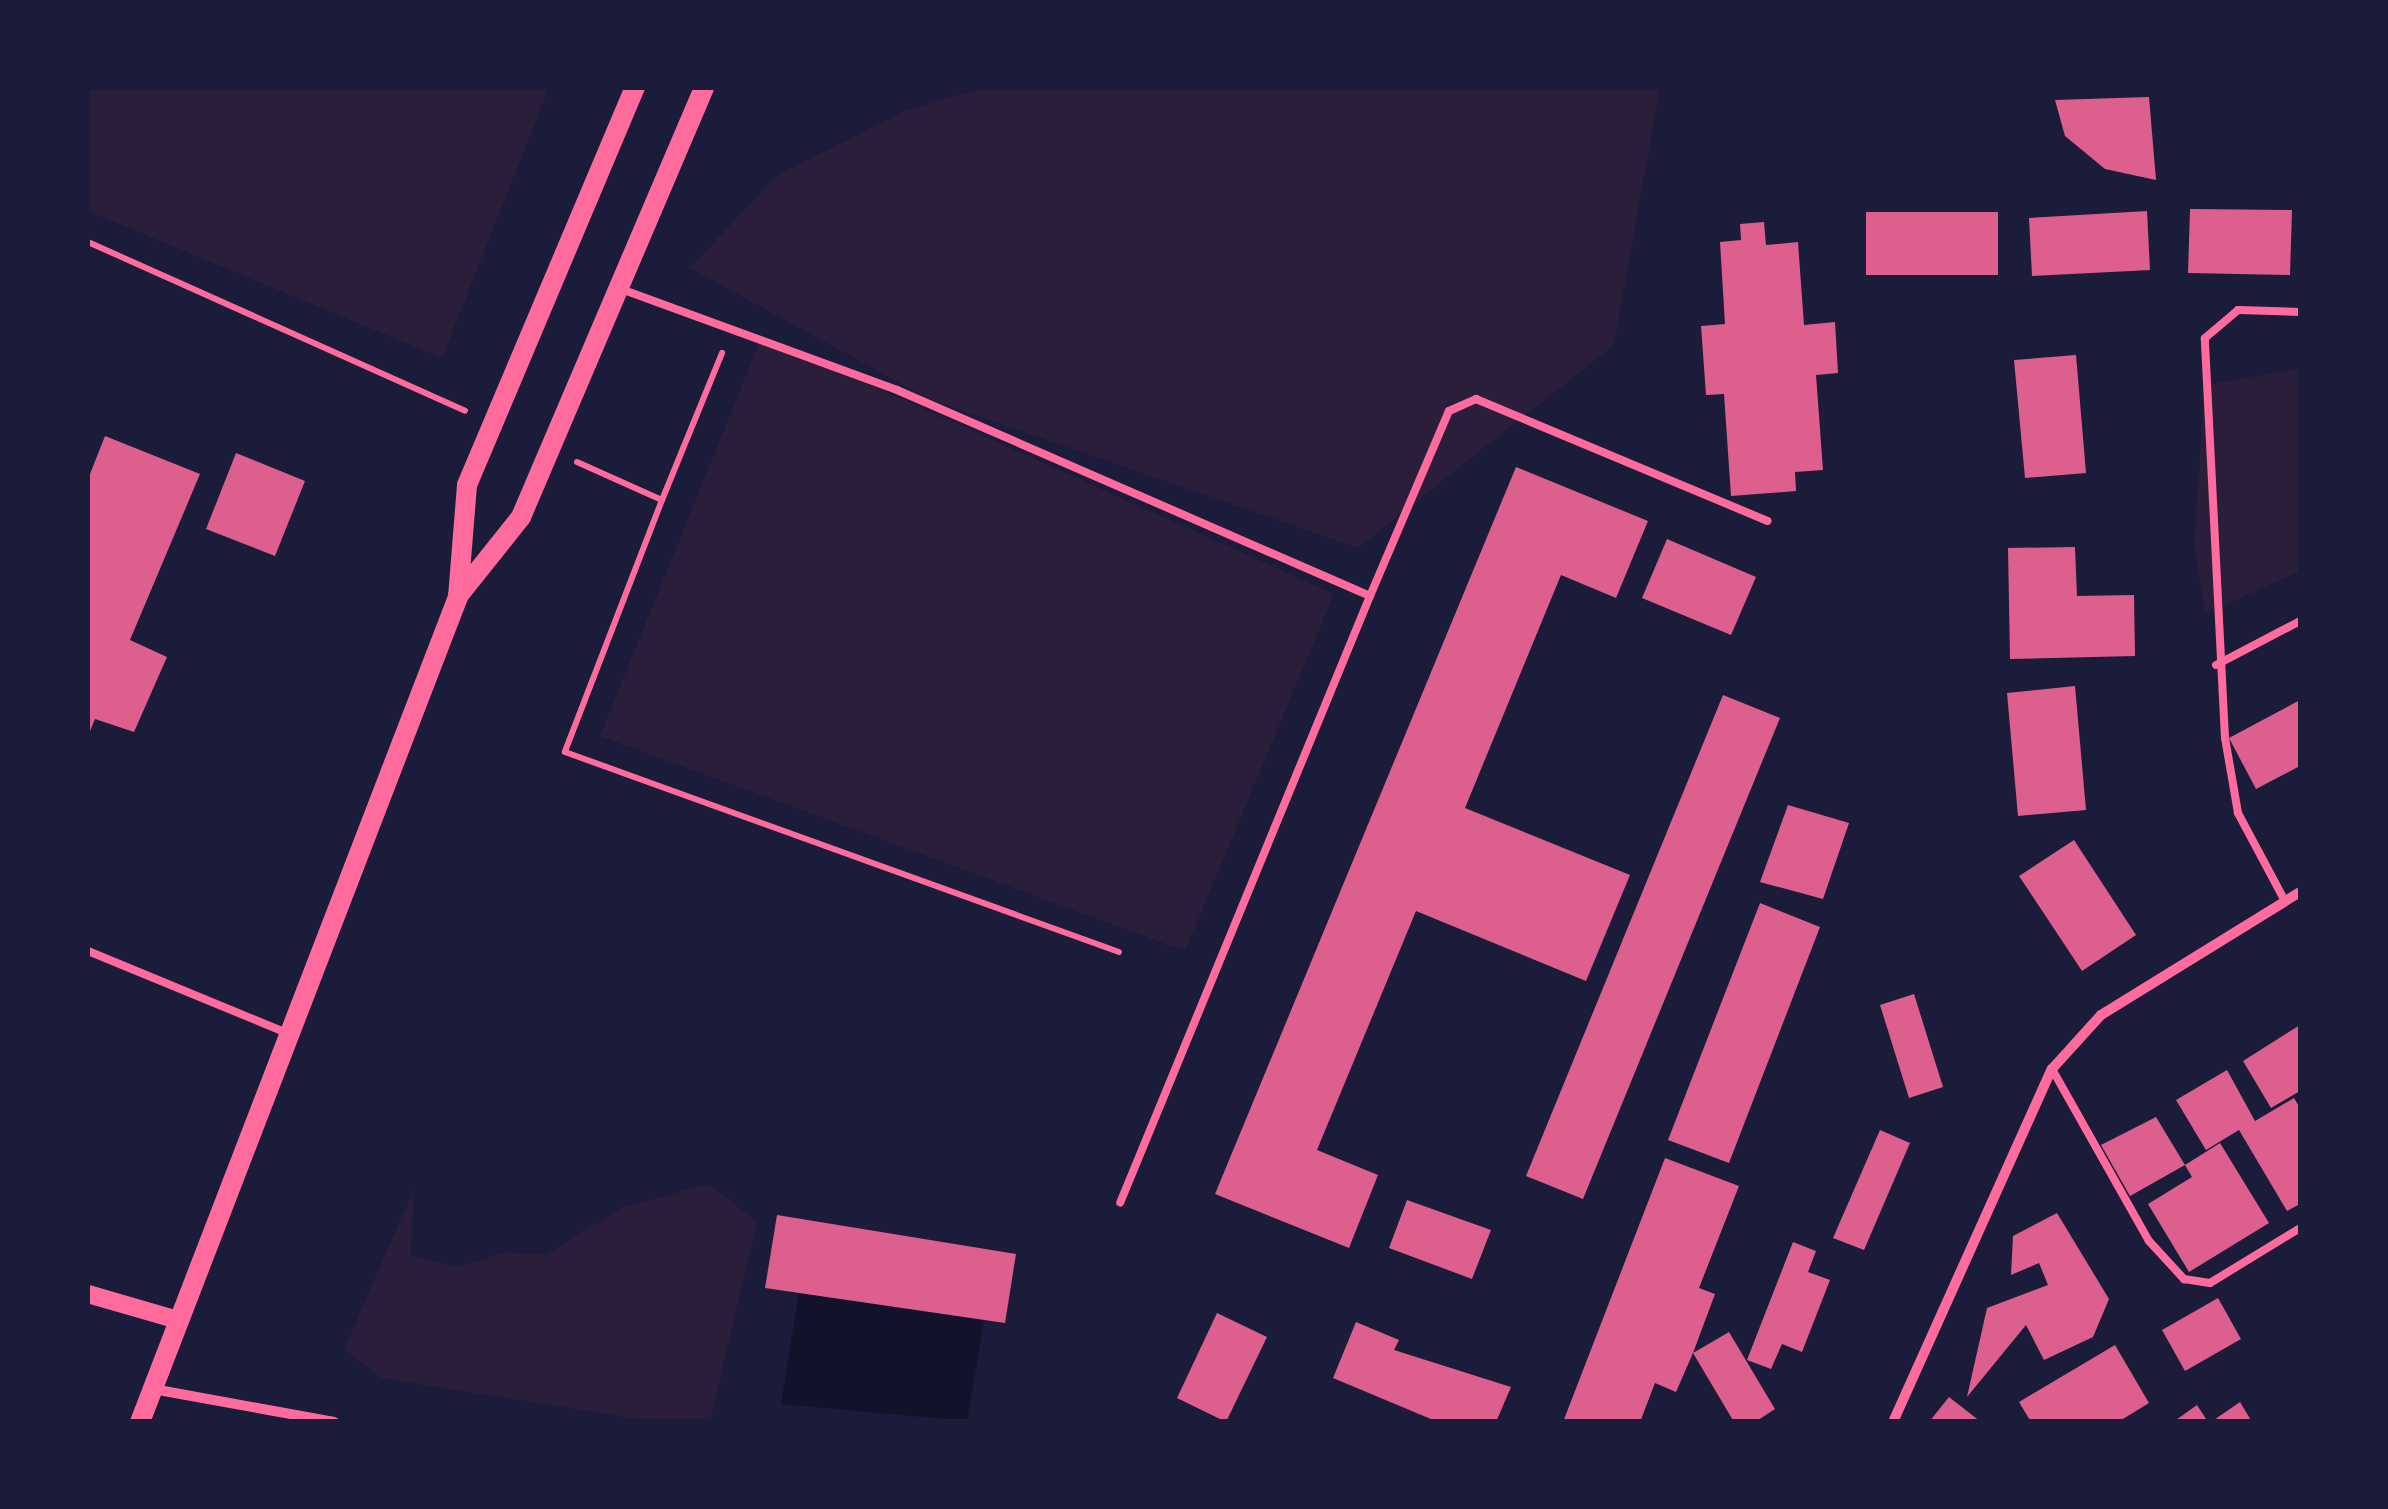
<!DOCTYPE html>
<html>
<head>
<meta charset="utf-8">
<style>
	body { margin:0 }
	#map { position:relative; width:2388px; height:1509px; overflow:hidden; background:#1b1b3a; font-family:Lora,serif }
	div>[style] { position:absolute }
	.green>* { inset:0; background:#2a1e3b }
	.water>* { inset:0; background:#12122b }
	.building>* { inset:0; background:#dd5f8e }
	.path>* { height:6px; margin:-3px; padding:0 3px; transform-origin:3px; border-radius:3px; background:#ff6b9d }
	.service>* { height:8px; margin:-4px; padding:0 4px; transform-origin:4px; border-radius:4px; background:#ff6b9d }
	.minor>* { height:10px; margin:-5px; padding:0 5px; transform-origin:5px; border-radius:5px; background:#ff6b9d }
	.tertiary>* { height:18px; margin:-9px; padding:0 9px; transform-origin:9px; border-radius:9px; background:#ff6b9d }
	.secondary>* { height:20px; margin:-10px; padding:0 10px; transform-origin:10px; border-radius:10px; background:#ff6b9d }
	span { translate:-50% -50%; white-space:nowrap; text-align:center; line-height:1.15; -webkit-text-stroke:10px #1b1b3a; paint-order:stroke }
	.frame { position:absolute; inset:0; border:90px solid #1b1b3a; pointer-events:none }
</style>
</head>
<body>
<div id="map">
	<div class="green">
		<div style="clip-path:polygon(88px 88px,549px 88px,442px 358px,88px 211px)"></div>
		<div style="clip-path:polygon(982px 88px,1660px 88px,1614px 345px,1358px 548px,929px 399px,690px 268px,776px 176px,905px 111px)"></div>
		<div style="clip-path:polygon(762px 336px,1334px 594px,1185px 951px,600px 736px)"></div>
		<div style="clip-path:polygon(2300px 368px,2300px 571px,2205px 614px,2194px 543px,2205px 385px)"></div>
		<div style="clip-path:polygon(709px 1184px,757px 1222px,710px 1421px,652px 1421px,381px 1378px,344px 1349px,414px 1189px,411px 1256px,457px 1267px,506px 1252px,546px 1255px,623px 1207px)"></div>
	</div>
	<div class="water">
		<div style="clip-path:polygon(799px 1293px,984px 1320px,967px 1421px,781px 1404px)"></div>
	</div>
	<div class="building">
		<div style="clip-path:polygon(2149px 97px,2156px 180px,2105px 169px,2065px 136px,2055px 100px)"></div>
		<div style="clip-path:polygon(2190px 209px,2292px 210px,2290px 275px,2188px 273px)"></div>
		<div style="clip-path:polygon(2147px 211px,2150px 270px,2032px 276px,2029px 218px)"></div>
		<div style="clip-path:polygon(1866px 212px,1998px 212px,1998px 275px,1866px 275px)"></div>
		<div style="clip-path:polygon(1764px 222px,1766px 245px,1798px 242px,1804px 325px,1835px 322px,1838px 373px,1816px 375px,1823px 470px,1795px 472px,1796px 491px,1731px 496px,1724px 394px,1706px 395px,1701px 326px,1725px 324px,1720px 242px,1741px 240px,1740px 224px)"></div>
		<div style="clip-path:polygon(2076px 355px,2086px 473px,2025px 478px,2014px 360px)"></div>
		<div style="clip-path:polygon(105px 436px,200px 474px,130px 640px,167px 657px,134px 732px,95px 719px,88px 736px,88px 479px)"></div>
		<div style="clip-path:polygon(236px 453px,305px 481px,275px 556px,206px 529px)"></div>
		<div style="clip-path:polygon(1516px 467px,1648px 521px,1616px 598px,1561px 575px,1465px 808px,1630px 875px,1586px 981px,1416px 911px,1317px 1150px,1378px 1175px,1349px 1248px,1215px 1194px)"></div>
		<div style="clip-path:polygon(1667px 539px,1756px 577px,1731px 635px,1642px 598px)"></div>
		<div style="clip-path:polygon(2075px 547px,2077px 596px,2134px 595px,2135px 656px,2010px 659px,2008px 548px)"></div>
		<div style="clip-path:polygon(2075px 686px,2086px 810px,2018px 816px,2007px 693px)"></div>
		<div style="clip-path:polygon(1723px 695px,1780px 718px,1583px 1199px,1526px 1176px)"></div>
		<div style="clip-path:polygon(2300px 700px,2300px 766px,2256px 789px,2229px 738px)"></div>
		<div style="clip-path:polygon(1788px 805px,1849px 823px,1823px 899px,1760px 882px)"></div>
		<div style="clip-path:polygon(2074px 840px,2136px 935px,2082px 971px,2019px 876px)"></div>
		<div style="clip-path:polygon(1760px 903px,1820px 927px,1729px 1163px,1668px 1140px)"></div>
		<div style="clip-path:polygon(1914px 994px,1943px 1087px,1909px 1098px,1880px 1005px)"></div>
		<div style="clip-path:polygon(2300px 1025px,2300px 1091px,2271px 1108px,2243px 1061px)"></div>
		<div style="clip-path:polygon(2227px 1070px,2255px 1121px,2294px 1098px,2300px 1108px,2300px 1204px,2287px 1211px,2239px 1130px,2206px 1150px,2176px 1100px)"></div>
		<div style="clip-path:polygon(2156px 1117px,2185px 1165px,2130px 1196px,2101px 1145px)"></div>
		<div style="clip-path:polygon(1880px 1130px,1910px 1143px,1864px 1250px,1833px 1238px)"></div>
		<div style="clip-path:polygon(2220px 1143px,2269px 1223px,2189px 1272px,2148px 1204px,2192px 1177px,2185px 1165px)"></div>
		<div style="clip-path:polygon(1665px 1158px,1739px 1186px,1699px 1288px,1715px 1294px,1693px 1353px,1676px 1392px,1655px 1383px,1640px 1422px,1563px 1422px)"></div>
		<div style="clip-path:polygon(1407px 1200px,1491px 1230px,1472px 1279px,1389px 1248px)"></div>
		<div style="clip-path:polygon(2057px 1213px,2109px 1299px,2093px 1337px,2044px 1360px,2026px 1325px,1967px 1397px,1987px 1308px,2048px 1285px,2039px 1263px,2011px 1275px,2013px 1236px)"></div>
		<div style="clip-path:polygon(777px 1215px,1016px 1254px,1005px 1323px,765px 1288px)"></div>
		<div style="clip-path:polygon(1793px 1242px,1816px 1251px,1808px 1272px,1830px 1280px,1802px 1352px,1782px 1344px,1771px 1369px,1747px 1360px)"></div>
		<div style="clip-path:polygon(2218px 1298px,2241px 1339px,2185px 1371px,2162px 1330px)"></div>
		<div style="clip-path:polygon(1217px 1313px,1267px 1337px,1226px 1422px,1177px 1398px)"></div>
		<div style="clip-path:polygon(1356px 1322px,1399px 1340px,1394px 1350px,1511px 1387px,1496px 1422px,1438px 1422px,1333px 1378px)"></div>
		<div style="clip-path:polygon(1729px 1332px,1775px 1409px,1755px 1422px,1734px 1422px,1693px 1353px)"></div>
		<div style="clip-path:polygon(2115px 1345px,2149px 1403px,2118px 1422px,2031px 1422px,2019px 1402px)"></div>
		<div style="clip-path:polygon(1949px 1397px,1981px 1422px,1929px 1422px)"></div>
		<div style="clip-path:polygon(2240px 1402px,2252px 1422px,2211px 1422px)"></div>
		<div style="clip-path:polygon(2197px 1405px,2208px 1422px,2173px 1422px)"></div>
	</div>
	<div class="path">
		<div style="left:88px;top:242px;width:413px;rotate:24.1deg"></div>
		<div style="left:577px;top:462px;width:93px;rotate:24.1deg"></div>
		<div style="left:662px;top:500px;width:270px;rotate:111.1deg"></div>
		<div style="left:565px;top:752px;width:589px;rotate:19.85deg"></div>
		<div style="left:662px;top:500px;width:159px;rotate:-67.8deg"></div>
	</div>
	<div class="service">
		<div style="left:621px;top:289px;width:294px;rotate:20.1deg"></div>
		<div style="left:897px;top:390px;width:516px;rotate:23.53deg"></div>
		<div style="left:1370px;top:596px;width:656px;rotate:112.38deg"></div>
		<div style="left:1370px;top:596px;width:201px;rotate:-66.9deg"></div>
		<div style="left:1449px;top:411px;width:30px;rotate:-24deg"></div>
		<div style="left:1476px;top:399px;width:316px;rotate:22.7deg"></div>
		<div style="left:2216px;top:665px;width:95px;rotate:-27.6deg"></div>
		<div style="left:2285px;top:901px;width:100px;rotate:-118.1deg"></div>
		<div style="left:2238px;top:813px;width:76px;rotate:-99.8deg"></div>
		<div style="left:2225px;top:738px;width:400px;rotate:-92.9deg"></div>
		<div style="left:2205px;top:338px;width:43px;rotate:-40.3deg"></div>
		<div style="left:2238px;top:310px;width:62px;rotate:1.8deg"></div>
		<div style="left:88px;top:951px;width:217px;rotate:22.4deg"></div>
		<div style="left:2052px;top:1069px;width:197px;rotate:60.6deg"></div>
		<div style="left:2149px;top:1241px;width:52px;rotate:47.4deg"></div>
		<div style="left:2184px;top:1279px;width:26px;rotate:9deg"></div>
		<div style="left:2210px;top:1283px;width:105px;rotate:-31.4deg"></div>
	</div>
	<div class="minor">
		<div style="left:153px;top:1389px;width:184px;rotate:10.3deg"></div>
		<div style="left:1893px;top:1422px;width:387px;rotate:-65.8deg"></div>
		<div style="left:2052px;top:1069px;width:73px;rotate:-47.8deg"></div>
		<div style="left:2101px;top:1015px;width:234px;rotate:-31.7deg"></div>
	</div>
	<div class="tertiary">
		<div style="left:88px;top:1294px;width:94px;rotate:16.1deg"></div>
	</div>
	<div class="secondary">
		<div style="left:458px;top:596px;width:101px;rotate:-51.4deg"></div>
		<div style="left:521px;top:517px;width:466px;rotate:-66.9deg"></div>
		<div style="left:140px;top:1422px;width:884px;rotate:-68.92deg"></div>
		<div style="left:458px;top:597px;width:112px;rotate:-85.4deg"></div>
		<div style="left:467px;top:485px;width:431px;rotate:-67.1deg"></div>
	</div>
	<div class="frame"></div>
</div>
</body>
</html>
